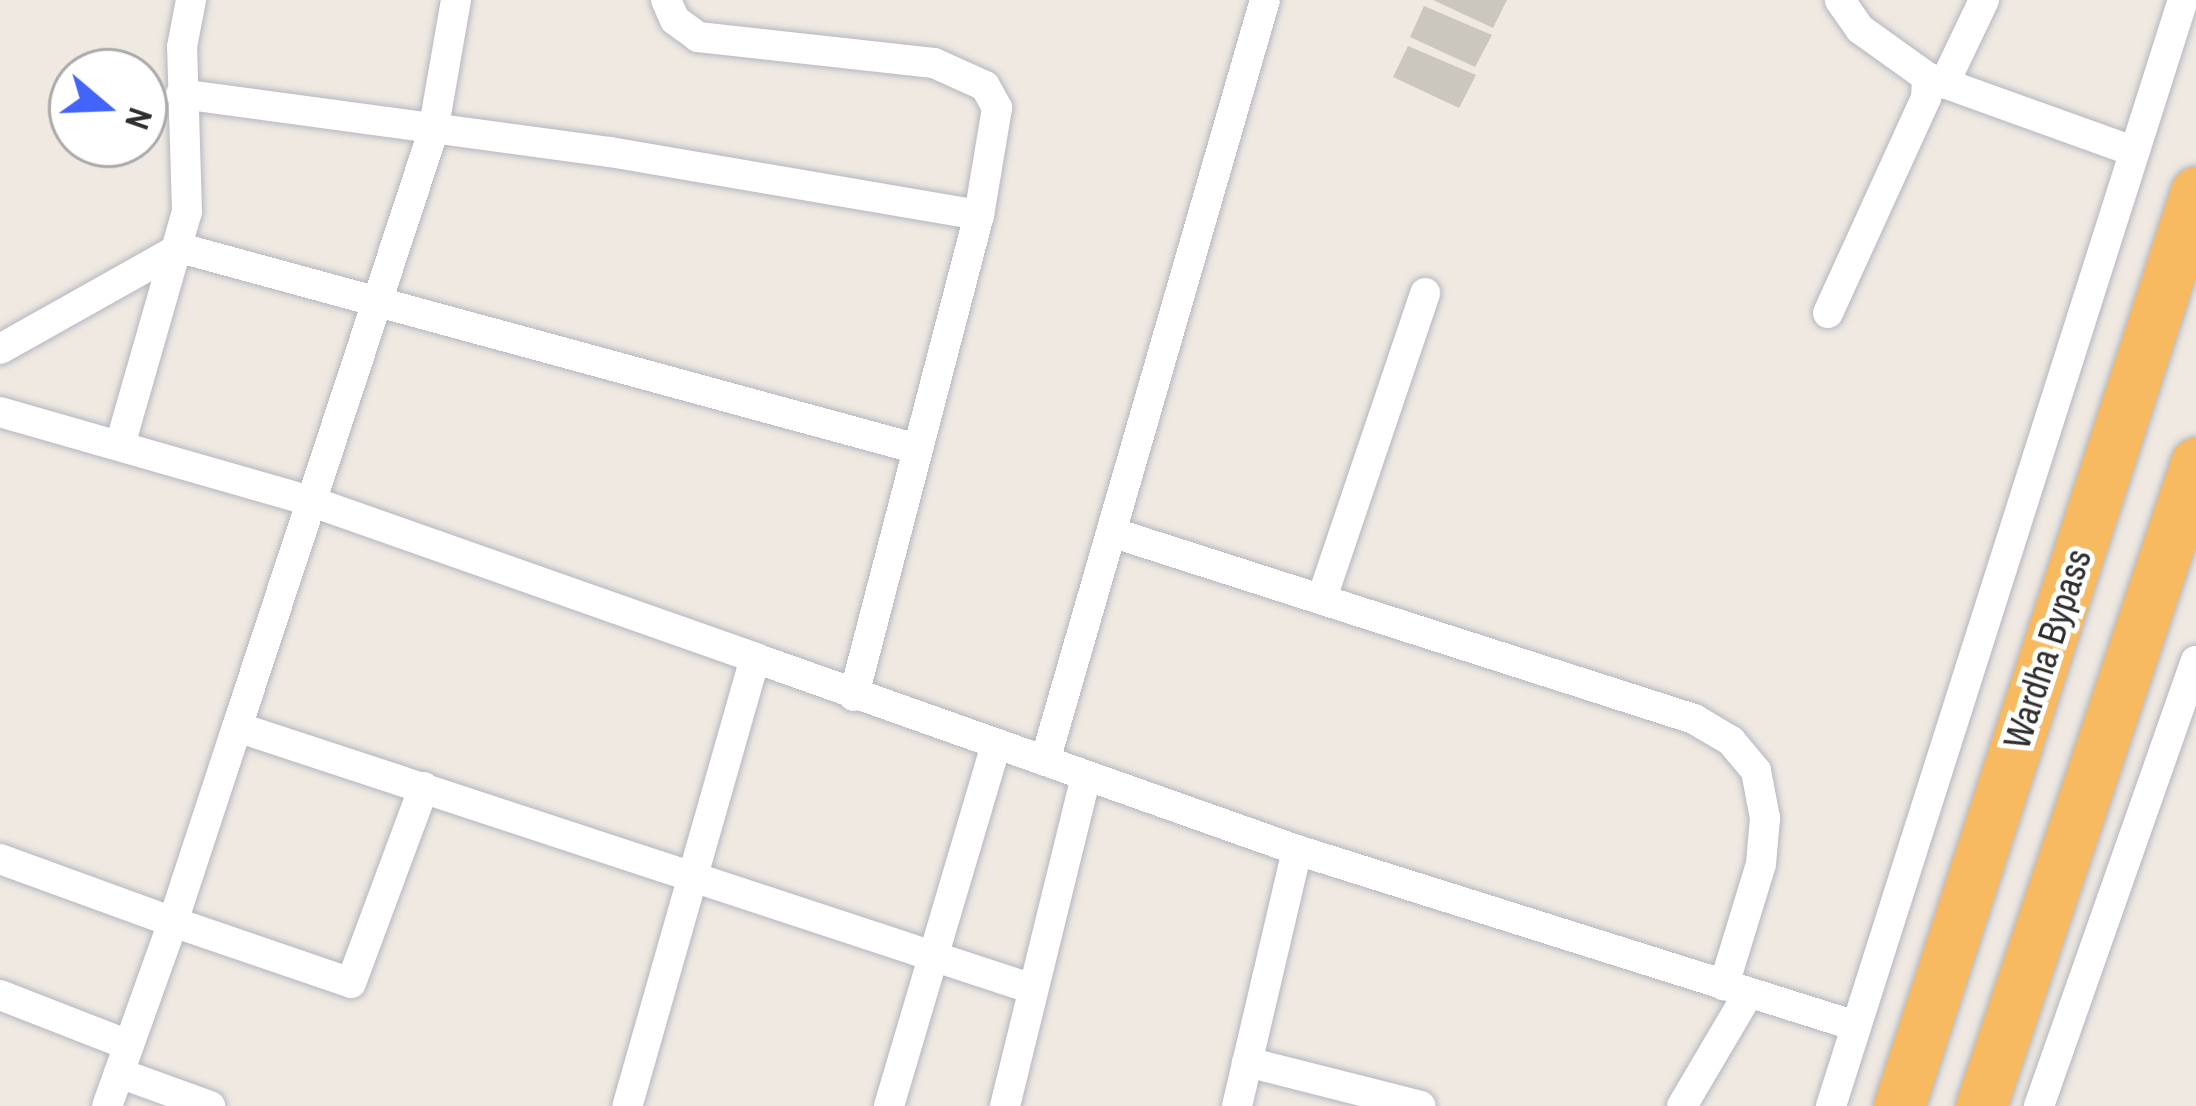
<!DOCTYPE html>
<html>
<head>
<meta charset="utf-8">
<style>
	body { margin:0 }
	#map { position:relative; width:2196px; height:1106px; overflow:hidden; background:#efe9e1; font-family:"Archivo Narrow",sans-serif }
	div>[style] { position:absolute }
	.building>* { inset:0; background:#cbc7bf }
	.roads { filter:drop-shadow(0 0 3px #b4b7c1) drop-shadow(0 0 3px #b4b7c1) }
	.minor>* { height:30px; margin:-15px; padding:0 15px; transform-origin:15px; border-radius:15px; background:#fff }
	.trunk>* { height:51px; margin:-25.5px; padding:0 25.5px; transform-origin:25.5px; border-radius:25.5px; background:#f8ba60 }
	span { translate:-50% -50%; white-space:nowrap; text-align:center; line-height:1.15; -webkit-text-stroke:10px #fff; paint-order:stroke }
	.street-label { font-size:36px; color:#2e2e2e }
	.north { position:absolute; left:48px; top:48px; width:120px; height:120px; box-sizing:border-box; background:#fff; border:3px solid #ababab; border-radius:50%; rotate:109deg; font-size:33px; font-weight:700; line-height:48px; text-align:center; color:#2e2e2e }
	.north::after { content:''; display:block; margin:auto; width:42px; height:54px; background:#4264fb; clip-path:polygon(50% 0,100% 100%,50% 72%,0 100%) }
</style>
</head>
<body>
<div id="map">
	<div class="building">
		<div style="clip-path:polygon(1433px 0,1507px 0,1493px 28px)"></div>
		<div style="clip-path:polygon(1424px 6px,1492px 35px,1475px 67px,1410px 37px)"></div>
		<div style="clip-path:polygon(1408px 46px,1476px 75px,1459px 108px,1393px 77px)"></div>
	</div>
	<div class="roads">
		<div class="minor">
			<div style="left:456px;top:0;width:134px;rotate:99.9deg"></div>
			<div style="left:433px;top:132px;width:626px;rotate:108.23deg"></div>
			<div style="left:237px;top:727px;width:838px;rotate:18.22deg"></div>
			<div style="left:666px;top:0;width:22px;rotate:66deg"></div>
			<div style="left:675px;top:20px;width:29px;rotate:36deg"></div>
			<div style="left:698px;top:37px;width:237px;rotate:6.3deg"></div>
			<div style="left:934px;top:63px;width:56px;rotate:24.3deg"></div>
			<div style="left:985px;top:86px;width:25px;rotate:61deg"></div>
			<div style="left:997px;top:108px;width:109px;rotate:99.5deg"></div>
			<div style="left:979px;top:215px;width:497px;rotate:104.6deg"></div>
			<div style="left:1927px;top:77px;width:219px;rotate:19.8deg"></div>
			<div style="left:1944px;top:84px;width:93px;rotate:-64.5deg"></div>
			<div style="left:181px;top:94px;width:433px;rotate:7.7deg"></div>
			<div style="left:610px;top:152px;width:374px;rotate:9.7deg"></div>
			<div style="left:1828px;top:313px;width:236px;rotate:-65.5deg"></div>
			<div style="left:1926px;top:98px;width:21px;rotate:-87deg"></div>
			<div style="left:1927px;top:77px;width:82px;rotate:-144.4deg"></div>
			<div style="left:1860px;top:29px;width:35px;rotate:-125deg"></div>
			<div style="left:0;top:349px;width:206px;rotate:-29.3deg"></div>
			<div style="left:180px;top:248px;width:765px;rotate:15.24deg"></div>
			<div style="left:0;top:412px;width:323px;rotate:16deg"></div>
			<div style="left:310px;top:501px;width:472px;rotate:19.4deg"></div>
			<div style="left:755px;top:658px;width:466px;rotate:105.9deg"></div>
			<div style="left:120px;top:445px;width:242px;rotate:-74deg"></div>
			<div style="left:187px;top:212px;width:165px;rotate:-91.7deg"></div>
			<div style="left:182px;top:47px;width:48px;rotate:-79.2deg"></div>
			<div style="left:1114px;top:533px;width:609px;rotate:17.78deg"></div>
			<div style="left:1694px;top:719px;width:43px;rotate:30.7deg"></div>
			<div style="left:1731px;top:741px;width:39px;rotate:50deg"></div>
			<div style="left:1756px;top:771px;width:48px;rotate:79.2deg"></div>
			<div style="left:1765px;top:818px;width:46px;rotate:95deg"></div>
			<div style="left:1761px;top:864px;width:127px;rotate:107deg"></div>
			<div style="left:1322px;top:598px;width:322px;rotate:-71.3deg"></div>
			<div style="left:755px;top:658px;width:575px;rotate:19.51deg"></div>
			<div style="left:1297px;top:850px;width:586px;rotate:17.48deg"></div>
			<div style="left:237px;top:727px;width:205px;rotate:108.2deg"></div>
			<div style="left:173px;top:922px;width:188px;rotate:18.9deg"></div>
			<div style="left:351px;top:983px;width:209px;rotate:-69.6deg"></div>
			<div style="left:1045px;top:761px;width:792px;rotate:-73.88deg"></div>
			<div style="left:0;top:859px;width:184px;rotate:20deg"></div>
			<div style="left:173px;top:922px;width:195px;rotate:109.7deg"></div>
			<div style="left:0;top:995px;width:137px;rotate:21.3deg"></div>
			<div style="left:1247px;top:1062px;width:179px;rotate:14.2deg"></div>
			<div style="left:119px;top:1073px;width:97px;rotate:19.9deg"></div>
			<div style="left:889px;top:1106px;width:377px;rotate:-73.5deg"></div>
			<div style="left:1005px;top:1106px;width:339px;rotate:-76.2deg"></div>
			<div style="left:1237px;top:1106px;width:263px;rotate:-76.8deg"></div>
			<div style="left:1682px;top:1106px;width:130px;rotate:-59.5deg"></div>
			<div style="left:1831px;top:1106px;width:1161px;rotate:-72.35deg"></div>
			<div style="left:2039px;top:1106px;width:472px;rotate:-70.6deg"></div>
		</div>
		<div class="trunk">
			<div style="left:1899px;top:1106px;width:961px;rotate:-72deg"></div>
			<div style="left:1981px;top:1106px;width:678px;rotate:-71.51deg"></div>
		</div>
	</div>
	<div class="street-label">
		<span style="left:2048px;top:649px;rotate:-72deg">Wardha Bypass</span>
	</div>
	<div class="north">N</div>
</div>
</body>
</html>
